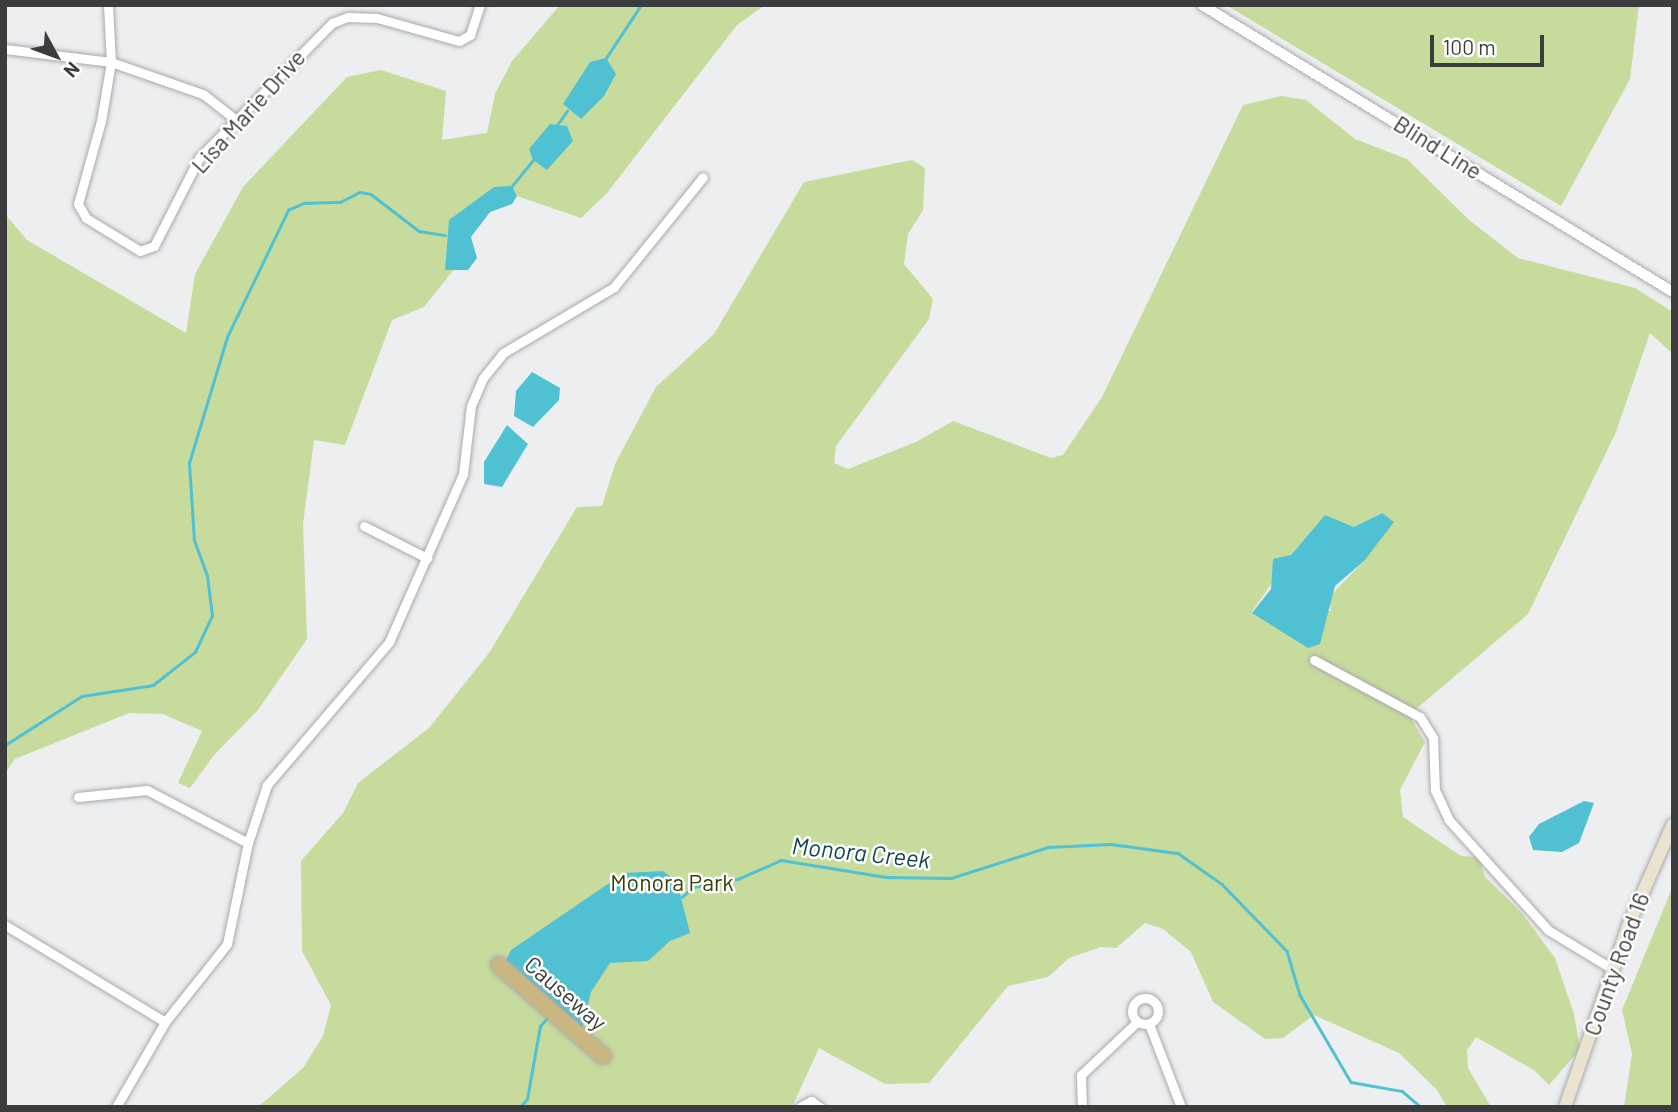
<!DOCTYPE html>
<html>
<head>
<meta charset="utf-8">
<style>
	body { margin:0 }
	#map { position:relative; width:1678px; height:1112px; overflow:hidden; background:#eceef0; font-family:Barlow,sans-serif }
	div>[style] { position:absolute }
	.green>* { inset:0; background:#c7db9d }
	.water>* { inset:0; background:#50c1d2 }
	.stream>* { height:2.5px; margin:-1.25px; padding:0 1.25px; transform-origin:1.25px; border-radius:1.25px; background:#50c1d2 }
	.roads { filter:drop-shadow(0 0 2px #a8aaac) drop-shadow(0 0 2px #a8aaac) }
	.minor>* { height:9px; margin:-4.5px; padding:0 4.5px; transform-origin:4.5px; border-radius:4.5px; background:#fff }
	.minor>.ring { margin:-4.5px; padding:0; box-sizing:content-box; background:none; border:9px solid #fff; border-radius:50% }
	.tertiary>* { height:10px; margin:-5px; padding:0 5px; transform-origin:5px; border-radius:5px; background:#fff }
	.secondary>* { height:12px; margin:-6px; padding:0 6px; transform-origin:6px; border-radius:6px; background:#ebe3cf }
	.trunk>* { height:16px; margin:-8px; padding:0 8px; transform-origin:8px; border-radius:8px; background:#cab680 }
	span { translate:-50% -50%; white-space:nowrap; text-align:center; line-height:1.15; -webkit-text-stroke:5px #fff; paint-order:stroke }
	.street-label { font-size:23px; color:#3b3c3d }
	.park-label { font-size:23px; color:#334106 }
	.water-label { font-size:24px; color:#12454d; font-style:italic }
	.frame { position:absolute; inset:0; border:7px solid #3b3c3d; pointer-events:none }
	.north { position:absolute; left:21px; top:21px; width:70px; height:70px; -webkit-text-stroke:5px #fff; paint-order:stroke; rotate:131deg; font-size:19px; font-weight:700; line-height:28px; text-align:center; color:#3b3c3d }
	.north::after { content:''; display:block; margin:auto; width:24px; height:32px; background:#3b3c3d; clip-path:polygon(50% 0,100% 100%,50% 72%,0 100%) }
	.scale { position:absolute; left:1430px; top:35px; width:114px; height:32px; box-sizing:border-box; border:4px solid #3b3c3d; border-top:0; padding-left:9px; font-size:21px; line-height:24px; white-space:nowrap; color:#3b3c3d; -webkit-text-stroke:5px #fff; paint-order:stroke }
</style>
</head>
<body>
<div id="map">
	<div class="green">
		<div style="clip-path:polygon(560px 5px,765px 5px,737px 25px,607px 193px,581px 218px,517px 196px,511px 186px,449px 225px,446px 270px,455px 268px,424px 307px,392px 320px,345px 445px,314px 440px,303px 524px,307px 639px,258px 710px,214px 755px,190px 788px,178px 783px,202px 731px,163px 714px,129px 713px,15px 759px,5px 773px,5px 214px,27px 240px,186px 333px,195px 274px,243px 187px,347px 77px,381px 70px,446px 91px,442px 140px,487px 133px,495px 94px,512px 61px)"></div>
		<div style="clip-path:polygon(1226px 5px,1639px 5px,1630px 79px,1561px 206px)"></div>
		<div style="clip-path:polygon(evenodd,1281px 96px,1306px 100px,1355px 139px,1407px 159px,1469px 220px,1518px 258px,1635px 288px,1673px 312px,1673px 354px,1650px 333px,1616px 432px,1528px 614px,1409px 715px,1425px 742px,1400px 790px,1403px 817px,1461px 856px,1479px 857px,1485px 877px,1521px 912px,1555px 958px,1574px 1014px,1580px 1049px,1549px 1085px,1534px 1070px,1476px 1037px,1467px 1050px,1468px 1068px,1491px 1107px,1447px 1107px,1437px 1090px,1399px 1053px,1314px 1015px,1283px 1038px,1265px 1039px,1213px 1002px,1191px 952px,1163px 929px,1145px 923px,1116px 948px,1101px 947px,1069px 958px,1048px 977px,1008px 986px,929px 1083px,885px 1084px,819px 1048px,792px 1107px,258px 1107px,303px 1068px,323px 1036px,331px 1005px,302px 951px,301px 861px,343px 813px,358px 783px,429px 728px,489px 653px,577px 507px,602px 506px,615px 464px,656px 387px,714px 334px,804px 182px,912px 160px,925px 168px,923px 210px,908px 234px,904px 264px,933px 299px,929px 319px,836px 446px,834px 463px,848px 469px,916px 442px,953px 421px,1051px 458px,1063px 455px,1102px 397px,1243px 105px,1281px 96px,1381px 513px,1364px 561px,1329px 597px,1331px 611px,1252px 612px,1291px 555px,1325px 515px,1354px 527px,1381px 513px)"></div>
		<div style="clip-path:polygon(1673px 886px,1673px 1107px,1624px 1107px,1632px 1054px,1622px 1010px)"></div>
	</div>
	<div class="water">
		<div style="clip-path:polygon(606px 58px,616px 74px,604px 96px,581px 119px,563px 104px,590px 62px)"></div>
		<div style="clip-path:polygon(550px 124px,567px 126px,573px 141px,547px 170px,533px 160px,529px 149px)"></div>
		<div style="clip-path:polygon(512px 186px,517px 196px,512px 204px,490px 212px,471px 237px,477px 258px,468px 270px,445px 270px,449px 220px,494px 187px)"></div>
		<div style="clip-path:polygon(532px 372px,560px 388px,559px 400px,533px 427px,514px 416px,516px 391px)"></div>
		<div style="clip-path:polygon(507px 425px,528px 444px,502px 487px,484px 484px,484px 462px)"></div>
		<div style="clip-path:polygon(1382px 513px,1394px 522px,1364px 561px,1335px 586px,1320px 644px,1308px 648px,1252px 613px,1271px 589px,1273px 559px,1291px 555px,1325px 515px,1354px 527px)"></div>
		<div style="clip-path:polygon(1584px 801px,1594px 803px,1579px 843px,1562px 852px,1533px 850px,1529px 837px,1539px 824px)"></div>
		<div style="clip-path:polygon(663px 871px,677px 882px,690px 933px,670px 941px,648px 961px,610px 963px,591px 992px,582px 1031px,504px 964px,511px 950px,624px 873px)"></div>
	</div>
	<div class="stream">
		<div style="left:606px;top:58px;width:64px;rotate:-56.6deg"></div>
		<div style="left:557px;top:125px;width:17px;rotate:-54deg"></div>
		<div style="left:512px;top:186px;width:33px;rotate:-51deg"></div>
		<div style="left:5px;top:745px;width:91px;rotate:-32.5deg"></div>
		<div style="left:82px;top:696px;width:72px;rotate:-8.8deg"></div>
		<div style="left:153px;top:685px;width:53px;rotate:-38.2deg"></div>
		<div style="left:195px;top:652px;width:40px;rotate:-65deg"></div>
		<div style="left:212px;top:616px;width:40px;rotate:-97.1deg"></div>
		<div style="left:207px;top:576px;width:37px;rotate:-110deg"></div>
		<div style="left:194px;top:541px;width:78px;rotate:-93.7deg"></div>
		<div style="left:189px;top:463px;width:132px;rotate:-73.2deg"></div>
		<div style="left:227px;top:337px;width:141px;rotate:-64.3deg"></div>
		<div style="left:288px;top:210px;width:17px;rotate:-24deg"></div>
		<div style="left:304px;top:203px;width:36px;rotate:-2deg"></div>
		<div style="left:340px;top:202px;width:22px;rotate:-27deg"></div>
		<div style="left:360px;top:192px;width:11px;rotate:10deg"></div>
		<div style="left:371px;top:194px;width:61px;rotate:37.6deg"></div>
		<div style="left:419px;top:231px;width:26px;rotate:9deg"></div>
		<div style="left:682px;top:897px;width:15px;rotate:-42deg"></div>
		<div style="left:693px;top:887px;width:46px;rotate:-10.1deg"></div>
		<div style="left:738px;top:879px;width:47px;rotate:-23.8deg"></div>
		<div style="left:781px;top:860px;width:106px;rotate:9.2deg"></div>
		<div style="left:886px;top:877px;width:65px;rotate:0.9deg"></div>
		<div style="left:951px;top:878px;width:102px;rotate:-17.7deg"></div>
		<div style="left:1048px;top:847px;width:63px;rotate:-2.7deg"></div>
		<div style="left:1111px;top:844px;width:68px;rotate:7.7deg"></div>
		<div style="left:1178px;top:853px;width:54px;rotate:35.2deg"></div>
		<div style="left:1222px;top:884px;width:93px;rotate:45.9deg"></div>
		<div style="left:1287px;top:951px;width:46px;rotate:73.5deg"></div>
		<div style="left:1300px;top:995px;width:101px;rotate:59.6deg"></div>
		<div style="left:1351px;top:1082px;width:52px;rotate:10deg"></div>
		<div style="left:1402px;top:1091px;width:25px;rotate:40deg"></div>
		<div style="left:520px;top:1107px;width:11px;rotate:-49deg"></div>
		<div style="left:527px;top:1099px;width:74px;rotate:-79.9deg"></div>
		<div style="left:540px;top:1026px;width:13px;rotate:-48deg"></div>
	</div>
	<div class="roads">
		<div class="minor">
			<div style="left:108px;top:5px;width:57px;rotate:87deg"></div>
			<div style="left:111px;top:62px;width:60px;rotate:99.6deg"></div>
			<div style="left:101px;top:121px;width:86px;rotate:105.5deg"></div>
			<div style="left:78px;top:204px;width:16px;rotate:60deg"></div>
			<div style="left:86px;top:218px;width:63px;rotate:31.4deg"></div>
			<div style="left:140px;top:251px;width:15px;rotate:-20deg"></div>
			<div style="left:154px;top:246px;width:99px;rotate:-62.9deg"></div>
			<div style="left:199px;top:158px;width:190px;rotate:-45.4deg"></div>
			<div style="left:332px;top:23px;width:17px;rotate:-21deg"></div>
			<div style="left:348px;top:17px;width:29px;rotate:2deg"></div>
			<div style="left:377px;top:18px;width:85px;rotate:15.7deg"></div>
			<div style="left:459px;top:41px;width:13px;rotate:-29deg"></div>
			<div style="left:470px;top:35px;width:32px;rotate:-72deg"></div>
			<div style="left:5px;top:49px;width:107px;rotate:7deg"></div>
			<div style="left:111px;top:62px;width:97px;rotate:19.2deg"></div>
			<div style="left:203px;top:94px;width:42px;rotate:38.2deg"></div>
			<div style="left:364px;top:526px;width:71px;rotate:26.9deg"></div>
			<div style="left:1314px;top:660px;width:120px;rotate:28.3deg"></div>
			<div style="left:1420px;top:717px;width:25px;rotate:58deg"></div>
			<div style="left:1433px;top:738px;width:52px;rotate:87.8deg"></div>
			<div style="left:1435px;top:790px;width:33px;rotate:65deg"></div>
			<div style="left:1449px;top:820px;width:148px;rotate:48deg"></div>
			<div style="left:1548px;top:930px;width:77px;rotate:31.2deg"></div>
			<div style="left:78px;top:797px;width:69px;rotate:-5.8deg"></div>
			<div style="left:147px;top:790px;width:114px;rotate:27.7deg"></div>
			<div style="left:5px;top:925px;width:187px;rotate:31.2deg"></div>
			<div class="ring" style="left:1132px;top:998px;width:17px;height:17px"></div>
			<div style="left:1149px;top:1024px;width:89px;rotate:68.9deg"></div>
			<div style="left:116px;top:1107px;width:98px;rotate:-60deg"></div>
			<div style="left:165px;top:1022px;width:100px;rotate:-51.5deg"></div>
			<div style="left:227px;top:944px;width:103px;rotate:-78.3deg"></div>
			<div style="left:248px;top:843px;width:61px;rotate:-71.9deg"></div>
			<div style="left:267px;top:785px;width:188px;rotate:-49.5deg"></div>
			<div style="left:389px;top:642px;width:184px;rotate:-66.2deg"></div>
			<div style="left:463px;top:474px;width:68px;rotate:-83.3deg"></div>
			<div style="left:471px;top:406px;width:30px;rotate:-67deg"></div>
			<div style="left:483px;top:378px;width:32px;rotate:-51deg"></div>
			<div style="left:503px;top:353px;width:129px;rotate:-30.7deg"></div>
			<div style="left:614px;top:287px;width:141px;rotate:-51deg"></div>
			<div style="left:800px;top:1107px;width:13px;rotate:-29deg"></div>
			<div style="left:811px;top:1101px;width:11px;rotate:34deg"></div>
			<div style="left:1082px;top:1107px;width:32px;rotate:-92deg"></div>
			<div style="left:1081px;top:1075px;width:77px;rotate:-43.4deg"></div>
		</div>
		<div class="tertiary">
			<div style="left:1202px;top:5px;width:552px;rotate:31.36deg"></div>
		</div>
		<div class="secondary">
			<div style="left:1565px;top:1107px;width:192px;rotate:-70.8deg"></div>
			<div style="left:1628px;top:926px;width:111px;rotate:-66.2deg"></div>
		</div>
		<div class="trunk">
			<div style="left:499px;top:965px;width:138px;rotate:41.2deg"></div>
		</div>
	</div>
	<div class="street-label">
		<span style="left:248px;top:111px;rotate:-48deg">Lisa Marie Drive</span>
		<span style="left:1438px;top:147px;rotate:32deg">Blind Line</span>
		<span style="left:1616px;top:964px;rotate:-70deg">County Road 16</span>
		<span style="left:566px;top:993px;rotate:41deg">Causeway</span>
	</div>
	<div class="park-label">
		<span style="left:672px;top:882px">Monora Park</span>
	</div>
	<div class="water-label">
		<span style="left:861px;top:852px;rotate:6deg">Monora Creek</span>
	</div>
	<div class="frame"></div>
	<div class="north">N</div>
	<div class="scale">100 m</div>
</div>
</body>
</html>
